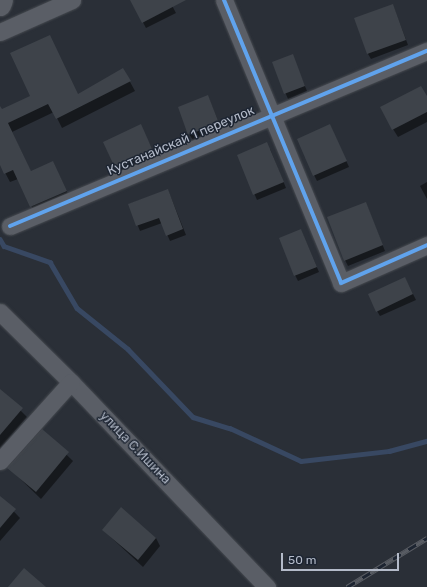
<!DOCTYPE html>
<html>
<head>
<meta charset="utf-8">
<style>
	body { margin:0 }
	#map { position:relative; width:427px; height:587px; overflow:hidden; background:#2a2f37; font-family:Rubik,sans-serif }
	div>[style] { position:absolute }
	.shadow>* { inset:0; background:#0007 }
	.stream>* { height:4.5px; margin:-2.25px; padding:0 2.25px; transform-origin:2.25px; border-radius:2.25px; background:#384862 }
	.building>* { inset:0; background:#3e434a }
	.roads { filter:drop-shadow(0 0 1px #464a50) drop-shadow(0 0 1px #464a50) }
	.minor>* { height:17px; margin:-8.5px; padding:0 8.5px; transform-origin:8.5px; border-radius:8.5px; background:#5a5e66 }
	.tertiary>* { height:21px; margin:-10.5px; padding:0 10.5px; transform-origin:10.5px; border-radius:10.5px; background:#5a5e66 }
	.rail>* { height:4.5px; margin-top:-2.25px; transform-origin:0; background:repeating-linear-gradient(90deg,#1d2532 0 9px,#585c63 0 18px); box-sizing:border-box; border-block:1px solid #585c63 }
	.cycleway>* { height:4px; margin:-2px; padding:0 2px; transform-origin:2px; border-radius:2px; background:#60a3ed }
	span { translate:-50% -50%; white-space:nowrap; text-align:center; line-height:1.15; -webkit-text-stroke:3px #1d2532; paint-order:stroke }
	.street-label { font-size:13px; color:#b4bbc9 }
	.scale { position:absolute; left:281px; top:553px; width:118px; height:18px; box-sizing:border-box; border:2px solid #b4bbc9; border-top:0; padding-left:5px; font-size:12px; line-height:14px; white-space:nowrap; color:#b4bbc9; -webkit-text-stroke:3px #1d2532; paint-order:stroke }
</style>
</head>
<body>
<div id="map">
	<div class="shadow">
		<div style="clip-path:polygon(131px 0,169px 0,176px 13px,146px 28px)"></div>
		<div style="clip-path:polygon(393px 5px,408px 45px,371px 59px,368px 54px)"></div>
		<div style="clip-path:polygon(292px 55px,307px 91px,288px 99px,273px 63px)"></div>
		<div style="clip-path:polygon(123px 69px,135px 91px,62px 128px,54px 112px,12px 132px,31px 172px,53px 162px,71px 200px,36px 215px,18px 179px,10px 182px,0 163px,0 111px,78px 95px)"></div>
		<div style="clip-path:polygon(208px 96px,221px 128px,193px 140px,189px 134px)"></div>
		<div style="clip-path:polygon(427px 97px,427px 122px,398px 137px,393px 129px)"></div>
		<div style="clip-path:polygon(330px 125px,349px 167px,317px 181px,314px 175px)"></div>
		<div style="clip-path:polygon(143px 131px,156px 157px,120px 174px,117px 169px)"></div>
		<div style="clip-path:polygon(270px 149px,286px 188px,257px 200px,238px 156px)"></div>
		<div style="clip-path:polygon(427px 182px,427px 199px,420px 186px)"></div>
		<div style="clip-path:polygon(168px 190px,186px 235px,170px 241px,162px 223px,140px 231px,129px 204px)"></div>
		<div style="clip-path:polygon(366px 203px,385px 251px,348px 266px,345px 260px)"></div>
		<div style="clip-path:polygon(301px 230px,319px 272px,298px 281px,295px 275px)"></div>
		<div style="clip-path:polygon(405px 278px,416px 300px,380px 316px,377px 311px)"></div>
		<div style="clip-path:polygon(0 390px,27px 417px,0 448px)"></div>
		<div style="clip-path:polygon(42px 431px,73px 461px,41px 499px,9px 468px)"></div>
		<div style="clip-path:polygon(0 497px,20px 518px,0 541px)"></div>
		<div style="clip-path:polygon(103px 530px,156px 538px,160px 546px,143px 567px)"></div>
	</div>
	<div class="stream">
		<div style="left:0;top:239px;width:8px;rotate:60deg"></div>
		<div style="left:4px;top:246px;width:49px;rotate:19.2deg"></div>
		<div style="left:50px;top:262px;width:53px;rotate:59.6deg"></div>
		<div style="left:77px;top:308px;width:65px;rotate:38.8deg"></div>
		<div style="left:128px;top:349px;width:94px;rotate:46.3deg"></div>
		<div style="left:193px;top:417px;width:39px;rotate:17deg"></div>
		<div style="left:230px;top:428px;width:78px;rotate:24.9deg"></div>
		<div style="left:301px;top:461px;width:89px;rotate:-6.5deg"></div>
		<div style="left:389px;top:451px;width:39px;rotate:-15deg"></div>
	</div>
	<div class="building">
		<div style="clip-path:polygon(130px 0,186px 0,142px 23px)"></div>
		<div style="clip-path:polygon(393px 4px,406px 40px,367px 54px,354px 18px)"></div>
		<div style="clip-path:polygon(50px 35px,78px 94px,123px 68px,131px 81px,56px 119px,48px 104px,8px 123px,31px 171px,53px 161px,67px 191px,30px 207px,13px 170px,4px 174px,0 165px,0 106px,2px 109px,30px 96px,10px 53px)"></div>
		<div style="clip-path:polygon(293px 54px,305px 86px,284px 94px,272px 62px)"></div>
		<div style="clip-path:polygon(421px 86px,427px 96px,427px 112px,392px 130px,380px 107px)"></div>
		<div style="clip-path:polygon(208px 95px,219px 123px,188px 135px,178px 107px)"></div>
		<div style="clip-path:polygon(141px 124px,153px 151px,116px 170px,103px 142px)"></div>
		<div style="clip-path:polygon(330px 124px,347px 161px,313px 176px,297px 139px)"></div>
		<div style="clip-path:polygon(267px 142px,284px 182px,253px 195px,237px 155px)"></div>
		<div style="clip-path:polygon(168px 189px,183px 229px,166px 236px,159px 218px,136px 226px,128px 204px)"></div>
		<div style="clip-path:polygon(366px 202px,383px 245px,344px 261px,327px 217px)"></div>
		<div style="clip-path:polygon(301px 229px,317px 267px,294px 276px,279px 238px)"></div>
		<div style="clip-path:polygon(405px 277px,413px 294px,376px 312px,368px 294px)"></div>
		<div style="clip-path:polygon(0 389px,23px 408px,0 435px)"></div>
		<div style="clip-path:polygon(42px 429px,69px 452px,36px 492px,7px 468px)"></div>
		<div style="clip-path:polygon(0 496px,16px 509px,0 528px)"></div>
		<div style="clip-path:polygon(121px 507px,156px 538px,138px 560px,102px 530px)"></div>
		<div style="clip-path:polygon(24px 568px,46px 587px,8px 587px)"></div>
	</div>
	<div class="roads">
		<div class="minor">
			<div style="left:224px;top:0;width:306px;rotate:67.5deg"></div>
			<div style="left:341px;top:283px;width:94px;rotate:-23.8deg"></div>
			<div style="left:0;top:32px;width:79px;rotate:-24deg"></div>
			<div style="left:10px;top:226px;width:452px;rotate:-22.8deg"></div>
			<div style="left:0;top:312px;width:100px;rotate:44.6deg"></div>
			<div style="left:71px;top:382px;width:284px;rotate:46.3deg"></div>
			<div style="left:0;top:461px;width:106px;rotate:-48.1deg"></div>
		</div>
		<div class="tertiary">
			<div style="left:0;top:5px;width:5px;rotate:-68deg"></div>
		</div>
	</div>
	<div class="rail">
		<div style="left:347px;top:587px;width:94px;rotate:-31.5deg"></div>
	</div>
	<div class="cycleway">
		<div style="left:224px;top:0;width:306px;rotate:67.5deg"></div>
		<div style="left:341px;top:283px;width:94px;rotate:-23.8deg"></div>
		<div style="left:10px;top:226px;width:452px;rotate:-22.8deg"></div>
	</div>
	<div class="street-label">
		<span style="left:181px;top:141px;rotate:-23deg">Кустанайскай 1 переулок</span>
		<span style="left:135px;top:448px;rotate:46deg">улица С.Ишина</span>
	</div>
	<div class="scale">50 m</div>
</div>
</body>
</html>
